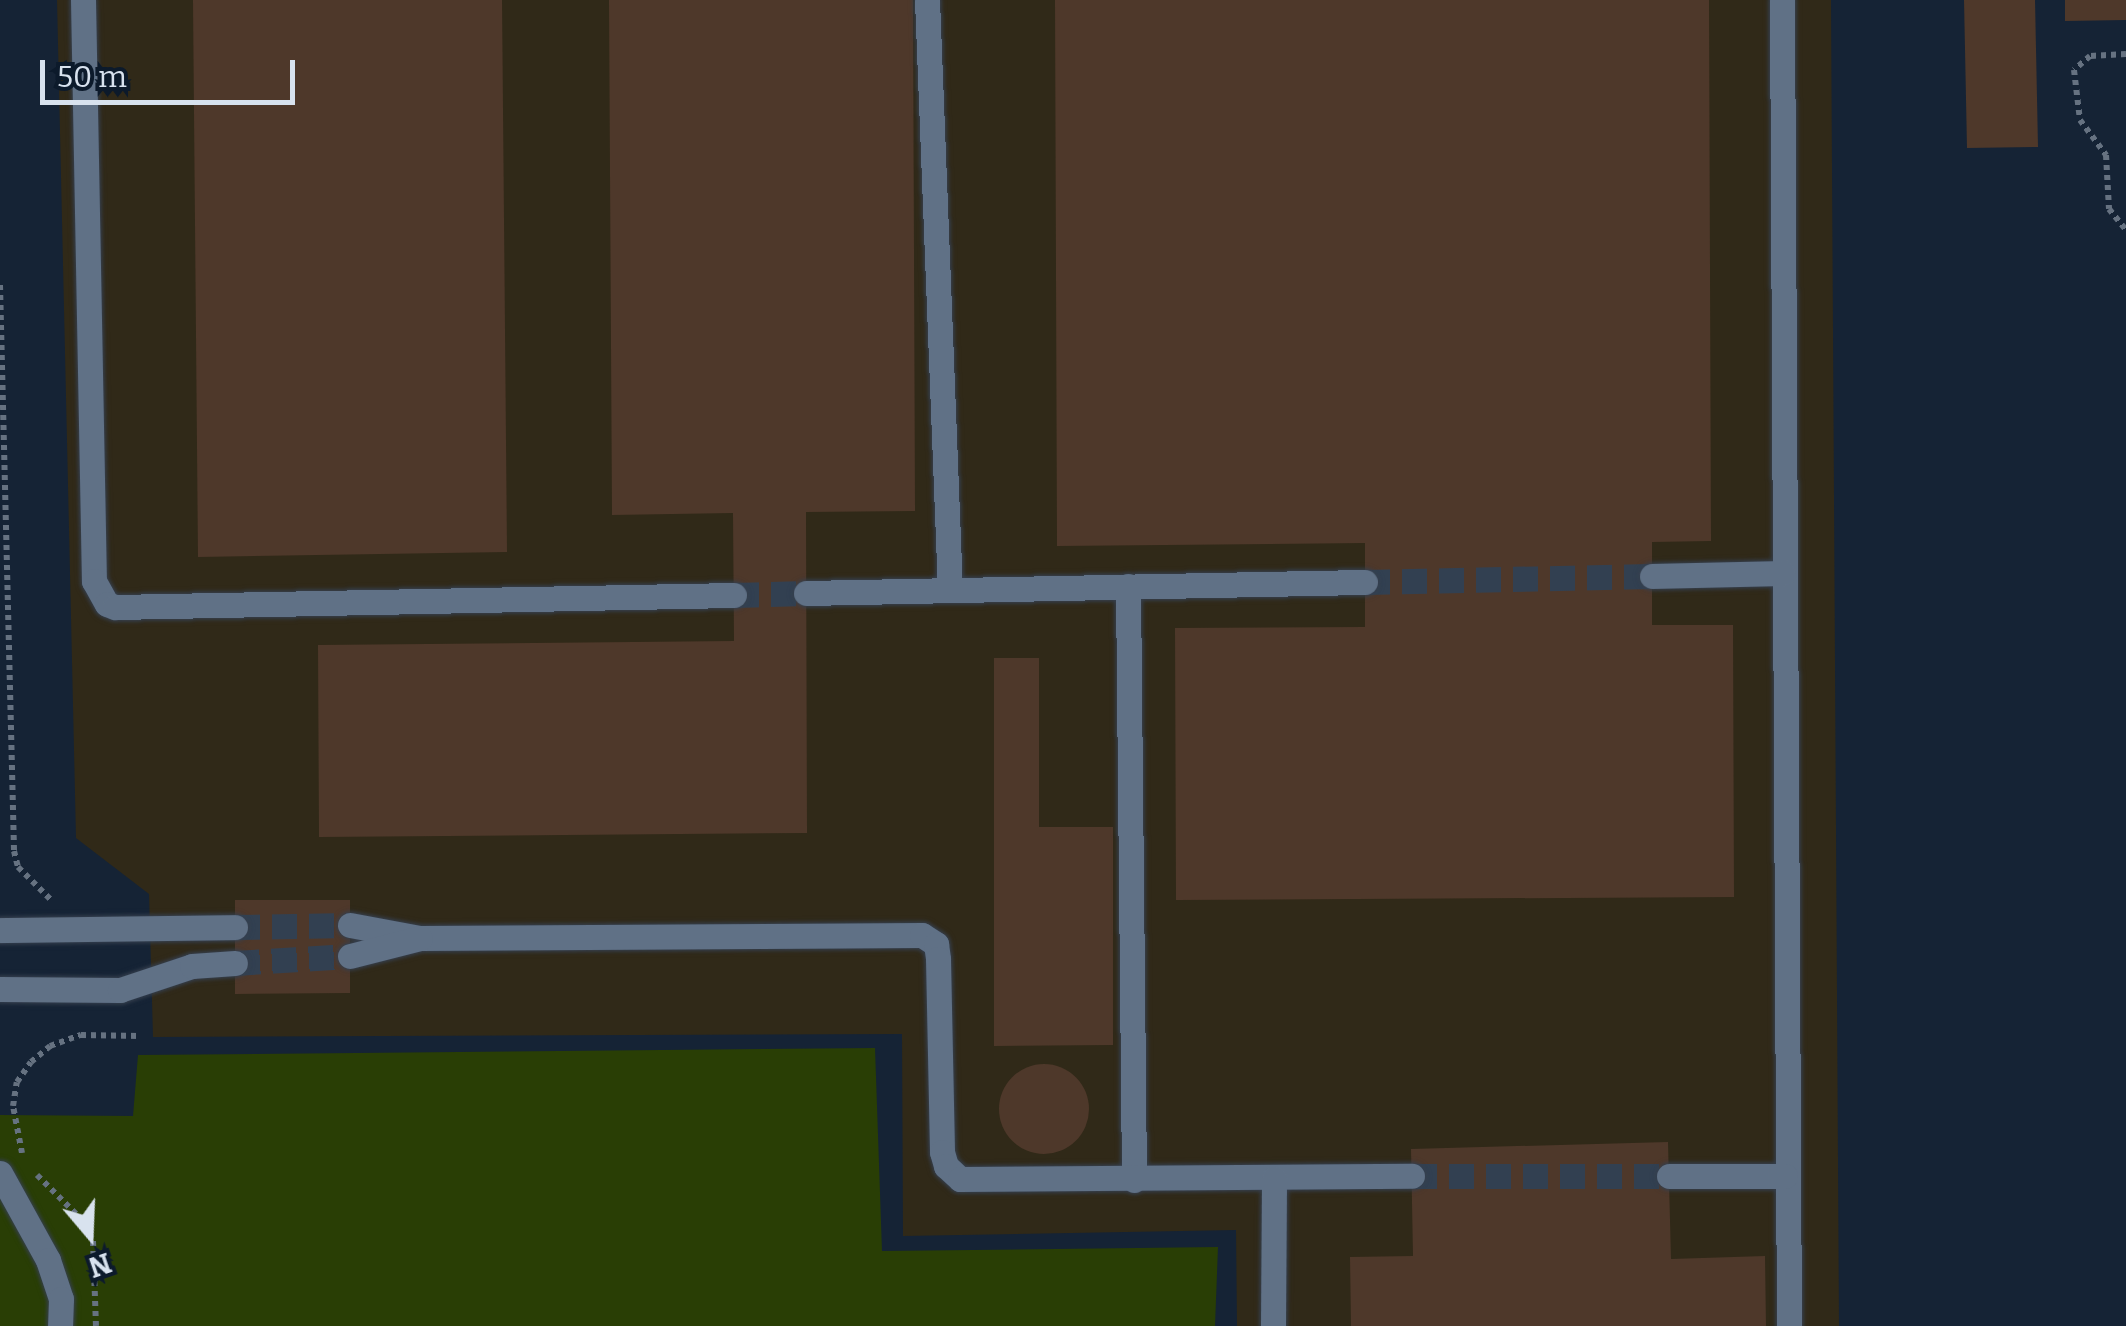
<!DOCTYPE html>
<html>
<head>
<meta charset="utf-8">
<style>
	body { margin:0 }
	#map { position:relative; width:2126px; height:1326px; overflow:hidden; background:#152335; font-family:Bitter,serif }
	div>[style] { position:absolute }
	.industrial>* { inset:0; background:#302918 }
	.green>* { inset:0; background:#293e05 }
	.building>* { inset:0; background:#4e382a }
	.round { border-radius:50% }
	.minor-tunnel>* { height:25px; margin-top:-12.5px; transform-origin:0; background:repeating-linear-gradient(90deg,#324051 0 25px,transparent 0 37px) }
	.path>* { height:6px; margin-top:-3px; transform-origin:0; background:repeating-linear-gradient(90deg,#667281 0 5px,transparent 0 10px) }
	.roads { filter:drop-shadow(0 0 2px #353f4e) drop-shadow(0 0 2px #353f4e) }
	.minor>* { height:25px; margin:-12.5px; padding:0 12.5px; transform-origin:12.5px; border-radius:12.5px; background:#607186 }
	span { translate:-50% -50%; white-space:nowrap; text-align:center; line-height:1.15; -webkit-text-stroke:10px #0c1a2b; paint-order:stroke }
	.north { position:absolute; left:40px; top:1186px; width:100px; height:100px; -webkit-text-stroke:8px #0c1a2b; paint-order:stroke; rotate:161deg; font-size:28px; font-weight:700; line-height:40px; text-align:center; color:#d8e2ee }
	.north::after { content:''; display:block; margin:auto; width:35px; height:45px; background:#d8e2ee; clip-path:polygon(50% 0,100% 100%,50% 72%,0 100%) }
	.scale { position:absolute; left:40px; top:60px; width:255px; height:45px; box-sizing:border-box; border:5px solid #d8e2ee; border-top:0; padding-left:12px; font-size:30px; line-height:35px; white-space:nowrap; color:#d8e2ee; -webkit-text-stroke:8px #0c1a2b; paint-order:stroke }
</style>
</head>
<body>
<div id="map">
	<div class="industrial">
		<div style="clip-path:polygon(57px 0,1831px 0,1839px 1326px,1237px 1326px,1236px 1230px,903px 1236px,902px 1034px,153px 1037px,149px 894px,76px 838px)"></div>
	</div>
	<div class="green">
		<div style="clip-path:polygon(875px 1048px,882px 1251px,1218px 1247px,1215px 1326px,0 1326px,0 1115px,133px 1116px,138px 1055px)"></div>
	</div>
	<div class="building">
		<div style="clip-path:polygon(193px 0,502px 0,507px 552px,198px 557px)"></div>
		<div style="clip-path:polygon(609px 0,913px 0,915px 511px,806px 512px,807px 833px,319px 837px,318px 645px,734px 641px,733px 513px,612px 515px)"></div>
		<div style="clip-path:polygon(1055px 0,1709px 0,1711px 541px,1652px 542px,1652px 625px,1733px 625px,1734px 897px,1176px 900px,1175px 628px,1365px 627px,1365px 543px,1057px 546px)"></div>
		<div style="clip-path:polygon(1964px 0,2035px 0,2038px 147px,1967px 148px)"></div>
		<div style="clip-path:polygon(2065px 0,2126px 0,2126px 20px,2065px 21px)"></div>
		<div style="clip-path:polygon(994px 658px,1039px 658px,1039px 827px,1113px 827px,1113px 1045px,994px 1046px)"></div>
		<div style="clip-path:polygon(235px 900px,350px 900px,350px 993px,235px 994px)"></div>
		<div class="round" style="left:999px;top:1064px;width:90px;height:90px"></div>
		<div style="clip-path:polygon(1668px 1142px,1671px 1259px,1765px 1256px,1766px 1326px,1351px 1326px,1350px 1257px,1413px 1256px,1411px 1149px)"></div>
	</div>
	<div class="minor-tunnel">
		<div style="left:1365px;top:582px;width:287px;rotate:-1.2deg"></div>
		<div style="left:734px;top:595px;width:72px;rotate:-1.6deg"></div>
		<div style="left:235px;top:927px;width:115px;rotate:-1deg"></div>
		<div style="left:235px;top:963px;width:115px;rotate:-3.5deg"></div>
		<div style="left:1412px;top:1176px;width:257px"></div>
	</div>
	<div class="path">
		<div style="left:2126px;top:54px;width:36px;rotate:177deg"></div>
		<div style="left:2090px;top:56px;width:21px;rotate:139deg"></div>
		<div style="left:2074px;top:70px;width:50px;rotate:83.2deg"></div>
		<div style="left:2080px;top:120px;width:44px;rotate:53.4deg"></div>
		<div style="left:2106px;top:155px;width:54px;rotate:86.8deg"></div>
		<div style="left:2109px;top:209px;width:27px;rotate:51deg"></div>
		<div style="left:0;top:285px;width:566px;rotate:88.58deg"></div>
		<div style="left:14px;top:851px;width:16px;rotate:76deg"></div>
		<div style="left:18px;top:867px;width:47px;rotate:45deg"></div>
		<div style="left:22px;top:1153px;width:48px;rotate:-100.8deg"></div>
		<div style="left:13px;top:1106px;width:24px;rotate:-81deg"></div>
		<div style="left:17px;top:1082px;width:24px;rotate:-55deg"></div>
		<div style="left:31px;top:1062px;width:25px;rotate:-40deg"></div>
		<div style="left:50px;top:1046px;width:33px;rotate:-20deg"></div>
		<div style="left:81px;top:1035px;width:59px;rotate:1deg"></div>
		<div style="left:37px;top:1175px;width:59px;rotate:45deg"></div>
		<div style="left:79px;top:1217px;width:28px;rotate:60deg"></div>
		<div style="left:93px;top:1241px;width:85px;rotate:88deg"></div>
	</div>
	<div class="roads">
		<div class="minor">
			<div style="left:83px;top:0;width:581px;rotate:88.92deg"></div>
			<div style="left:94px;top:581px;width:26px;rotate:61deg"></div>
			<div style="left:107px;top:604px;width:9px;rotate:21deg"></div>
			<div style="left:115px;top:607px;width:619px;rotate:-1.11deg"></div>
			<div style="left:927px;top:0;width:590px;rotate:87.77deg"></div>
			<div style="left:1782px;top:0;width:1326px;rotate:89.7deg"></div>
			<div style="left:1652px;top:576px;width:131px;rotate:-1.3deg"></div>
			<div style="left:1128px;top:586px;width:594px;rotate:89.42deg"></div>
			<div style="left:806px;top:593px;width:559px;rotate:-1.13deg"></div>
			<div style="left:350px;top:925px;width:71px;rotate:10.5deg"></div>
			<div style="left:420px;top:938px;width:502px;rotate:-0.34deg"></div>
			<div style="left:922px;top:935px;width:17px;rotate:33deg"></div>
			<div style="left:936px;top:944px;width:15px;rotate:82deg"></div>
			<div style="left:938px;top:959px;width:193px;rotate:88.8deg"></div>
			<div style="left:942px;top:1152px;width:15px;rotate:74deg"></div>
			<div style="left:946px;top:1166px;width:19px;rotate:43deg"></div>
			<div style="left:960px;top:1179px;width:452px;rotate:-0.4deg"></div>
			<div style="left:0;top:930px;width:235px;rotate:-0.7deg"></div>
			<div style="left:350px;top:956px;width:72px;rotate:-14.4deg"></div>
			<div style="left:0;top:989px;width:120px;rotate:0.5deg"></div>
			<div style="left:120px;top:990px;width:76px;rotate:-18.4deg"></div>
			<div style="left:192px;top:966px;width:43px;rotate:-4deg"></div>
			<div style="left:0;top:1173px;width:99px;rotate:61.1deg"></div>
			<div style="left:48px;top:1260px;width:41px;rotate:71.6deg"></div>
			<div style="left:61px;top:1299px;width:27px;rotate:92deg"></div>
			<div style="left:1669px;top:1176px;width:116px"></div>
			<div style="left:1273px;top:1326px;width:148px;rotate:-89.6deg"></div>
		</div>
	</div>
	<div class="north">N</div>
	<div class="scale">50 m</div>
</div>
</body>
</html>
